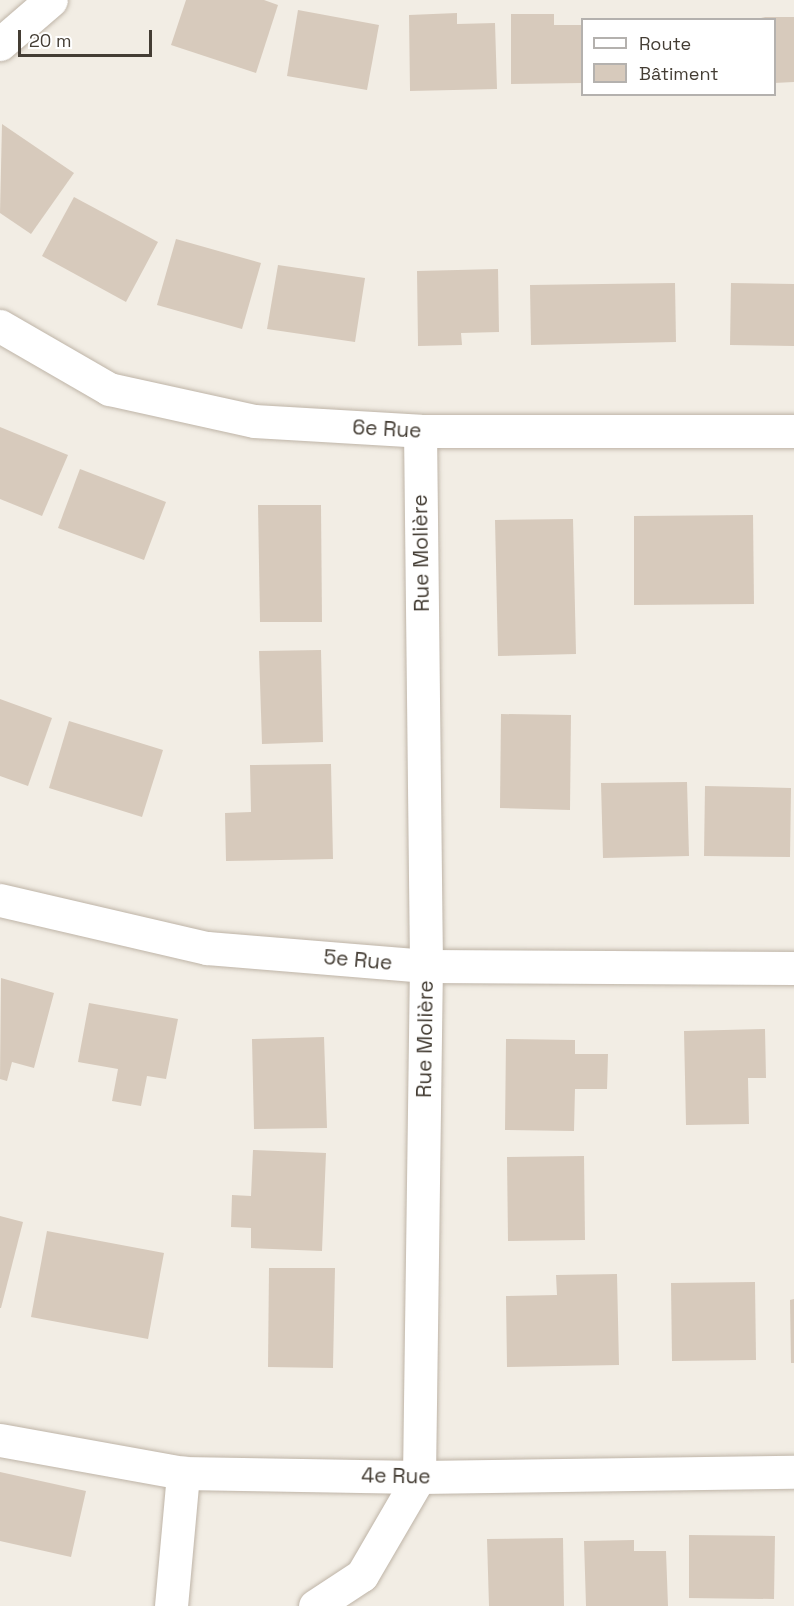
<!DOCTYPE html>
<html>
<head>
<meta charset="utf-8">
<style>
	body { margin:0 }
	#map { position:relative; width:794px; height:1606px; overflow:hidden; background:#f2ede4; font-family:"Space Grotesk",sans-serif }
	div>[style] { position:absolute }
	.building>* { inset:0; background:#d7cabc }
	.roads { filter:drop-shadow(0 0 2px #beb4a7) drop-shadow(0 0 2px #beb4a7) }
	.minor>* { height:33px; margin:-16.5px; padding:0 16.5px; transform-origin:16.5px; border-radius:16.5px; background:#fff }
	span { translate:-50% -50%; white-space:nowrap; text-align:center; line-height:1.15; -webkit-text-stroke:4.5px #fff; paint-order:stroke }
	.street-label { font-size:21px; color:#443d34 }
	.legend { position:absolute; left:581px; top:18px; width:195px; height:78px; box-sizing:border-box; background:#fff; border:2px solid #b4b1ae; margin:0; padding:8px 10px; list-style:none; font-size:18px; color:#443d34 }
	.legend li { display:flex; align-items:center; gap:12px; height:30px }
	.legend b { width:30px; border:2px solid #b4b1ae }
	.scale { position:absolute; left:18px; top:30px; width:134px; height:27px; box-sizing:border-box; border:3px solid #443d34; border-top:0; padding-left:8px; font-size:18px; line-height:21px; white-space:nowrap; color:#443d34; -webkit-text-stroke:4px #fff; paint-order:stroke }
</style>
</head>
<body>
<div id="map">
	<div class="building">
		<div style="clip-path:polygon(186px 0,264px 0,278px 5px,256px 73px,171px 45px)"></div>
		<div style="clip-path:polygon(298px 10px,379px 25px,367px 90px,287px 76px)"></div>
		<div style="clip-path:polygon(457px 13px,457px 24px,495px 23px,497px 89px,410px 91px,409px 15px)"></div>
		<div style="clip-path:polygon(511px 14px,554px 14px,554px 25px,582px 25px,582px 83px,511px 84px)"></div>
		<div style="clip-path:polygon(761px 17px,794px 17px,794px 82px,774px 83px,774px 20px)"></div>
		<div style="clip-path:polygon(2px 124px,74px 173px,31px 234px,0 213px)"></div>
		<div style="clip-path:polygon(74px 197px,158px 242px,126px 302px,42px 256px)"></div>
		<div style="clip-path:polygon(176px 239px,261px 263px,242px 329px,157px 305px)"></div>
		<div style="clip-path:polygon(278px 265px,365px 278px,355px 342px,267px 329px)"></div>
		<div style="clip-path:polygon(498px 269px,499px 332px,461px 333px,462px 345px,418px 346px,417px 271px)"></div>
		<div style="clip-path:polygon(675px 283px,676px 342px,531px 345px,530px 285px)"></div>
		<div style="clip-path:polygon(731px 283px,794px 284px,794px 346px,730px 345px)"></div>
		<div style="clip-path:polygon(0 427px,68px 455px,42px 516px,0 499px)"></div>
		<div style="clip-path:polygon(80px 469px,166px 502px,144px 560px,58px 528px)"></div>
		<div style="clip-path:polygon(258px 505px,321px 505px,322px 622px,260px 622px)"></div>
		<div style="clip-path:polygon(753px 515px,754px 604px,634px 605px,634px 516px)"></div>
		<div style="clip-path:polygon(573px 519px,576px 654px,498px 656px,495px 520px)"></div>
		<div style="clip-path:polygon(321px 650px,323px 742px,262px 744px,259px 651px)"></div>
		<div style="clip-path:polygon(0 699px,52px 718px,28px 786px,0 776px)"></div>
		<div style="clip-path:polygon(501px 714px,571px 715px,570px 810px,500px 808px)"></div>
		<div style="clip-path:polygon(69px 721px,163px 750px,142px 817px,49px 788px)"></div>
		<div style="clip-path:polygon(331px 764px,333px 859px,226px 861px,225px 813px,251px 812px,250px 765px)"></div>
		<div style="clip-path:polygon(687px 782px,689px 856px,603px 858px,601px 783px)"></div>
		<div style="clip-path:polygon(705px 786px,791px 788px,790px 857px,704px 856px)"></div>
		<div style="clip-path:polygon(1px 978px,54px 993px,34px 1068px,12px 1062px,7px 1081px,0 1079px)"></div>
		<div style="clip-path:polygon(89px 1003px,178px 1019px,166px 1079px,147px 1076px,141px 1106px,112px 1101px,118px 1069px,78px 1062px)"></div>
		<div style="clip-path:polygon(765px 1029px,766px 1078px,748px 1078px,749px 1124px,686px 1125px,684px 1031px)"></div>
		<div style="clip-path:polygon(324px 1037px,327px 1128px,254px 1129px,252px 1039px)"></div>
		<div style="clip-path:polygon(506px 1039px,575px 1040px,575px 1054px,608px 1054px,607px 1089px,575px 1089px,574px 1131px,505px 1130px)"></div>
		<div style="clip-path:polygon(253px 1150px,326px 1153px,322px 1251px,251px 1248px,251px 1228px,231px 1227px,232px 1195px,251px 1196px)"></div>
		<div style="clip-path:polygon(584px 1156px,585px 1240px,508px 1241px,507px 1157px)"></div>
		<div style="clip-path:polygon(0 1216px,23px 1222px,1px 1308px,0 1308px)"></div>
		<div style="clip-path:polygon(47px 1231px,164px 1253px,148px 1339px,31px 1317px)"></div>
		<div style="clip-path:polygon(269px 1268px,335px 1268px,333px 1368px,268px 1367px)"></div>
		<div style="clip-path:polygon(617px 1274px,619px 1365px,507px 1367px,506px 1296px,557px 1295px,556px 1275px)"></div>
		<div style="clip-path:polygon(755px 1282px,756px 1360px,672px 1361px,671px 1283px)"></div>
		<div style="clip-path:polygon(794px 1299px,794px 1363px,791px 1363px,790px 1300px)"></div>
		<div style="clip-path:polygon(0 1472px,86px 1491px,71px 1557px,0 1541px)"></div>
		<div style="clip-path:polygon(689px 1535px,775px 1536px,774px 1599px,689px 1598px)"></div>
		<div style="clip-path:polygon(563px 1538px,564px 1606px,489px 1606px,487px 1539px)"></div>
		<div style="clip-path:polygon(634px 1540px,634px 1551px,666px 1551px,668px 1606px,586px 1606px,584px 1541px)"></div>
	</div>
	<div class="roads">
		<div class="minor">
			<div style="left:0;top:44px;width:67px;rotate:-40.8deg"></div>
			<div style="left:0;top:326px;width:126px;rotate:30deg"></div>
			<div style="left:109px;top:389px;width:148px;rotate:12.4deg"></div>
			<div style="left:254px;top:421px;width:166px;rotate:3.4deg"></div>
			<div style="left:420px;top:431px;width:374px"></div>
			<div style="left:0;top:900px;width:212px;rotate:13.1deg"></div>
			<div style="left:207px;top:948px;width:220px;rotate:4.7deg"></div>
			<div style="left:426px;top:966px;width:368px;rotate:0.3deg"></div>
			<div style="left:0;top:1440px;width:186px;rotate:10.2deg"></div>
			<div style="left:183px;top:1473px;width:236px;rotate:1deg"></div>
			<div style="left:419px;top:1477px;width:375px;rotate:-0.8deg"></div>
			<div style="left:171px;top:1606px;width:134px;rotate:-84.8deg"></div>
			<div style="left:315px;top:1606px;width:56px;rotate:-33.4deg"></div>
			<div style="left:362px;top:1575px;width:113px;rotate:-59.8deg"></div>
			<div style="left:419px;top:1477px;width:511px;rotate:-89.22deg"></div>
			<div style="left:426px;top:966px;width:535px;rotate:-90.64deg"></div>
		</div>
	</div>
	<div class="street-label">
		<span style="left:387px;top:429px;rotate:3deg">6e Rue</span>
		<span style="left:421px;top:553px;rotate:-91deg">Rue Molière</span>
		<span style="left:358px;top:960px;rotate:5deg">5e Rue</span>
		<span style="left:425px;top:1039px;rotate:-89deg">Rue Molière</span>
		<span style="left:396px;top:1476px;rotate:1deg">4e Rue</span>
	</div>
	<ul class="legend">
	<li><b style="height:8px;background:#fff"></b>Route</li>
	<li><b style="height:16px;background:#d7cabc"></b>Bâtiment</li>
	</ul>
	<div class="scale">20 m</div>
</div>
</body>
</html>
